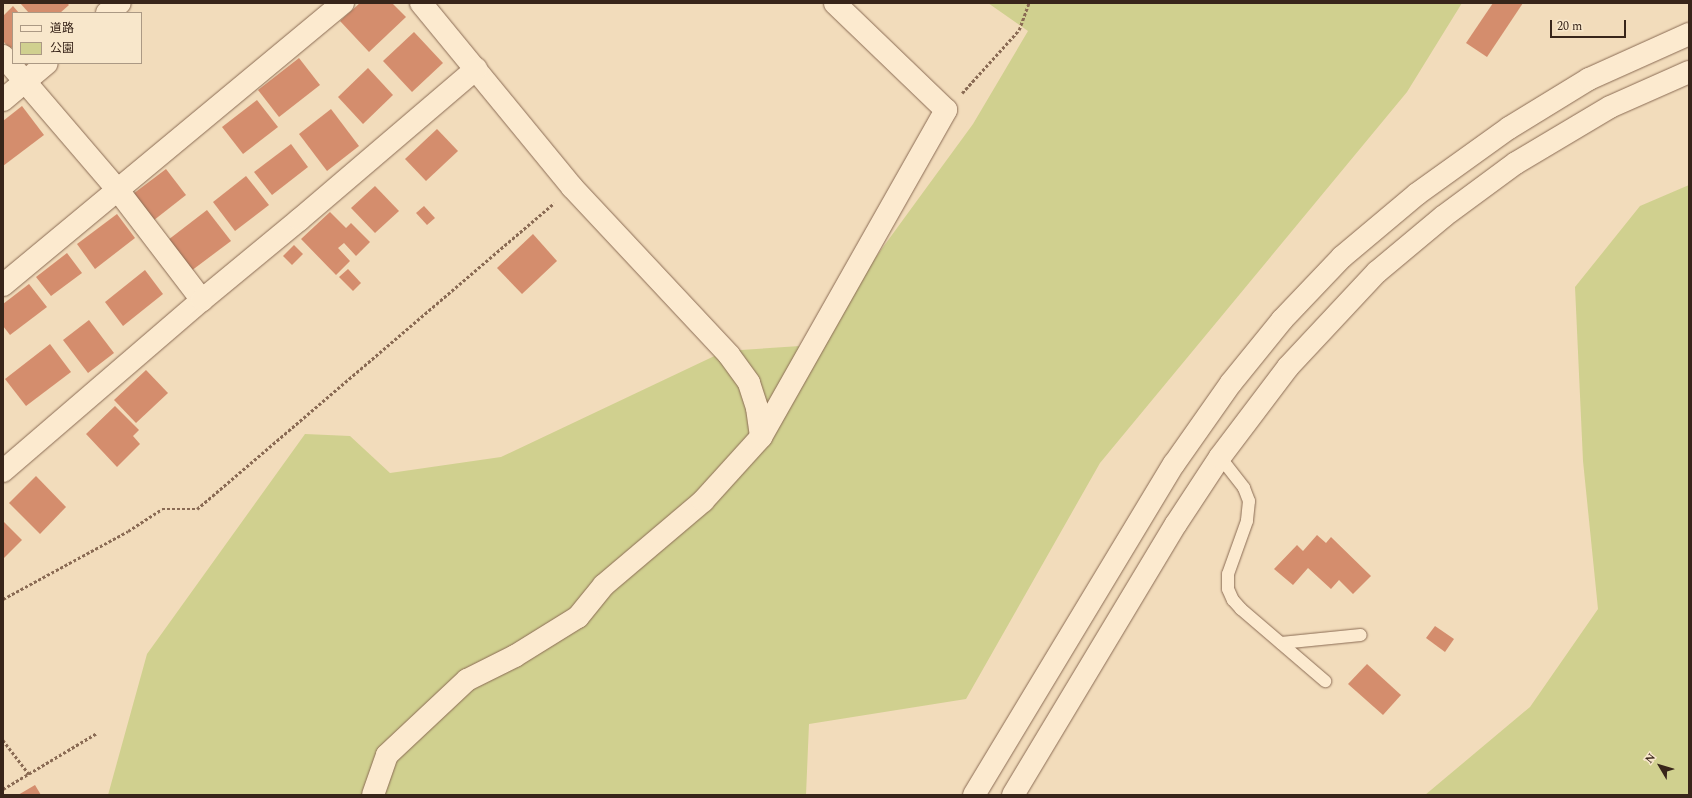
<!DOCTYPE html>
<html>
<head>
<meta charset="utf-8">
<style>
	body { margin:0 }
	#map { position:relative; width:1692px; height:798px; overflow:hidden; background:#f2dcbb; font-family:Spectral,"Noto Sans JP",serif }
	div>[style] { position:absolute }
	.green>* { inset:0; background:#d0d08f }
	.building>* { inset:0; background:#d48d6d }
	.path>* { height:2.5px; margin-top:-1.25px; transform-origin:0; background:repeating-linear-gradient(90deg,#8a6b54 0 3px,transparent 0 5px) }
	.roads { filter:drop-shadow(0 0 1px #8a6b54) drop-shadow(0 0 1px #8a6b54) }
	.service>* { height:12px; margin:-6px; padding:0 6px; transform-origin:6px; border-radius:6px; background:#fceacf }
	.minor>* { height:22px; margin:-11px; padding:0 11px; transform-origin:11px; border-radius:11px; background:#fceacf }
	.tertiary>* { height:22px; margin:-11px; padding:0 11px; transform-origin:11px; border-radius:11px; background:#fceacf }
	span { translate:-50% -50%; white-space:nowrap; text-align:center; line-height:1.15; -webkit-text-stroke:4px #f8e7cb; paint-order:stroke }
	.frame { position:absolute; inset:0; border:4px solid #38251a; pointer-events:none }
	.legend { position:absolute; left:12px; top:12px; width:130px; height:52px; box-sizing:border-box; background:#f8e7cb; border:1px solid #ab9984; margin:0; padding:5px 7px; list-style:none; font-size:12px; color:#38251a }
	.legend li { display:flex; align-items:center; gap:8px; height:20px }
	.legend b { width:20px; border:1px solid #ab9984 }
	.north { position:absolute; left:1640px; top:746px; width:40px; height:40px; -webkit-text-stroke:3px #f8e7cb; paint-order:stroke; rotate:308deg; font-size:11px; font-weight:700; line-height:16px; text-align:center; color:#38251a }
	.north::after { content:''; display:block; margin:auto; width:14px; height:18px; background:#38251a; clip-path:polygon(50% 0,100% 100%,50% 72%,0 100%) }
	.scale { position:absolute; left:1550px; top:20px; width:76px; height:18px; box-sizing:border-box; border:2px solid #38251a; border-top:0; padding-left:5px; font-size:12px; line-height:14px; white-space:nowrap; color:#38251a; -webkit-text-stroke:3px #f8e7cb; paint-order:stroke }
</style>
</head>
<body>
<div id="map">
	<div class="green">
		<div style="clip-path:polygon(988px 3px,1462px 3px,1407px 92px,1100px 463px,966px 699px,809px 724px,806px 795px,108px 795px,147px 654px,305px 434px,350px 436px,390px 473px,501px 457px,725px 351px,800px 346px,878px 254px,973px 124px,1028px 31px)"></div>
		<div style="clip-path:polygon(1689px 185px,1689px 795px,1425px 795px,1530px 707px,1598px 609px,1583px 461px,1575px 287px,1640px 206px)"></div>
	</div>
	<div class="building">
		<div style="clip-path:polygon(20px 3px,67px 3px,69px 5px,60px 13px,29px 13px)"></div>
		<div style="clip-path:polygon(360px 3px,392px 3px,406px 17px,369px 52px,340px 21px)"></div>
		<div style="clip-path:polygon(1493px 3px,1523px 3px,1487px 57px,1466px 43px)"></div>
		<div style="clip-path:polygon(13px 6px,19px 13px,13px 13px,13px 46px,10px 49px,3px 41px,3px 16px)"></div>
		<div style="clip-path:polygon(414px 32px,443px 63px,412px 92px,383px 61px)"></div>
		<div style="clip-path:polygon(299px 58px,320px 85px,279px 117px,258px 90px)"></div>
		<div style="clip-path:polygon(368px 68px,393px 95px,363px 124px,338px 97px)"></div>
		<div style="clip-path:polygon(257px 100px,278px 127px,243px 154px,222px 127px)"></div>
		<div style="clip-path:polygon(22px 106px,44px 135px,3px 166px,3px 121px)"></div>
		<div style="clip-path:polygon(331px 109px,359px 146px,327px 171px,299px 134px)"></div>
		<div style="clip-path:polygon(437px 129px,458px 151px,426px 181px,405px 159px)"></div>
		<div style="clip-path:polygon(291px 144px,308px 167px,272px 195px,254px 172px)"></div>
		<div style="clip-path:polygon(166px 169px,186px 195px,149px 224px,129px 197px)"></div>
		<div style="clip-path:polygon(246px 176px,269px 205px,235px 231px,213px 202px)"></div>
		<div style="clip-path:polygon(375px 186px,399px 211px,375px 233px,351px 208px)"></div>
		<div style="clip-path:polygon(424px 206px,435px 218px,427px 225px,416px 213px)"></div>
		<div style="clip-path:polygon(207px 210px,231px 241px,191px 271px,168px 240px)"></div>
		<div style="clip-path:polygon(330px 212px,346px 228px,351px 223px,370px 242px,356px 256px,344px 243px,338px 248px,350px 261px,336px 275px,301px 239px)"></div>
		<div style="clip-path:polygon(117px 214px,135px 238px,95px 269px,77px 244px)"></div>
		<div style="clip-path:polygon(533px 234px,557px 261px,522px 294px,497px 268px)"></div>
		<div style="clip-path:polygon(294px 245px,303px 254px,292px 265px,283px 256px)"></div>
		<div style="clip-path:polygon(67px 253px,82px 273px,51px 296px,36px 277px)"></div>
		<div style="clip-path:polygon(348px 269px,361px 283px,353px 291px,339px 277px)"></div>
		<div style="clip-path:polygon(145px 270px,163px 294px,123px 326px,105px 302px)"></div>
		<div style="clip-path:polygon(29px 284px,47px 307px,10px 335px,3px 326px,3px 304px)"></div>
		<div style="clip-path:polygon(89px 320px,114px 353px,88px 373px,63px 340px)"></div>
		<div style="clip-path:polygon(50px 344px,71px 372px,26px 406px,5px 379px)"></div>
		<div style="clip-path:polygon(146px 370px,168px 393px,136px 423px,114px 400px)"></div>
		<div style="clip-path:polygon(115px 406px,139px 430px,133px 436px,140px 444px,117px 467px,86px 434px)"></div>
		<div style="clip-path:polygon(36px 476px,66px 507px,40px 534px,9px 503px)"></div>
		<div style="clip-path:polygon(3px 521px,22px 540px,3px 559px)"></div>
		<div style="clip-path:polygon(1317px 535px,1326px 543px,1331px 537px,1371px 576px,1353px 594px,1339px 580px,1331px 589px,1308px 568px,1293px 585px,1274px 569px,1297px 545px,1303px 551px)"></div>
		<div style="clip-path:polygon(1435px 626px,1454px 639px,1445px 652px,1426px 638px)"></div>
		<div style="clip-path:polygon(1367px 664px,1401px 695px,1383px 715px,1348px 684px)"></div>
		<div style="clip-path:polygon(35px 785px,41px 795px,18px 795px)"></div>
	</div>
	<div class="path">
		<div style="left:962px;top:93px;width:85px;rotate:-47.9deg"></div>
		<div style="left:1019px;top:30px;width:29px;rotate:-70deg"></div>
		<div style="left:3px;top:599px;width:142px;rotate:-28.5deg"></div>
		<div style="left:128px;top:531px;width:40px;rotate:-32.9deg"></div>
		<div style="left:162px;top:509px;width:35px"></div>
		<div style="left:197px;top:509px;width:470px;rotate:-40.6deg"></div>
		<div style="left:3px;top:740px;width:43px;rotate:52.6deg"></div>
		<div style="left:3px;top:789px;width:109px;rotate:-30.8deg"></div>
	</div>
	<div class="roads">
		<div class="service">
			<div style="left:1220px;top:457px;width:39px;rotate:52deg"></div>
			<div style="left:1244px;top:488px;width:14px;rotate:69deg"></div>
			<div style="left:1249px;top:501px;width:20px;rotate:96deg"></div>
			<div style="left:1247px;top:521px;width:56px;rotate:109.7deg"></div>
			<div style="left:1228px;top:574px;width:15px;rotate:90deg"></div>
			<div style="left:1228px;top:589px;width:12px;rotate:66deg"></div>
			<div style="left:1233px;top:600px;width:12px;rotate:48deg"></div>
			<div style="left:1241px;top:609px;width:111px;rotate:40.6deg"></div>
			<div style="left:1281px;top:643px;width:80px;rotate:-5.7deg"></div>
		</div>
		<div class="minor">
			<div style="left:421px;top:3px;width:238px;rotate:50.6deg"></div>
			<div style="left:572px;top:187px;width:230px;rotate:46.9deg"></div>
			<div style="left:729px;top:355px;width:34px;rotate:54deg"></div>
			<div style="left:749px;top:383px;width:26px;rotate:72deg"></div>
			<div style="left:757px;top:408px;width:29px;rotate:82deg"></div>
			<div style="left:107px;top:13px;width:16px;rotate:-38deg"></div>
			<div style="left:3px;top:56px;width:175px;rotate:49.4deg"></div>
			<div style="left:117px;top:189px;width:140px;rotate:52.6deg"></div>
			<div style="left:3px;top:100px;width:57px;rotate:-40.1deg"></div>
			<div style="left:3px;top:285px;width:442px;rotate:-39.7deg"></div>
			<div style="left:3px;top:471px;width:262px;rotate:-40.7deg"></div>
			<div style="left:202px;top:300px;width:126px;rotate:-39.5deg"></div>
			<div style="left:299px;top:220px;width:233px;rotate:-40.5deg"></div>
			<div style="left:373px;top:795px;width:42px;rotate:-70.7deg"></div>
			<div style="left:387px;top:755px;width:110px;rotate:-43.2deg"></div>
			<div style="left:467px;top:680px;width:54px;rotate:-26.6deg"></div>
			<div style="left:515px;top:656px;width:74px;rotate:-31.8deg"></div>
			<div style="left:578px;top:617px;width:41px;rotate:-50.9deg"></div>
			<div style="left:604px;top:585px;width:130px;rotate:-40.3deg"></div>
			<div style="left:703px;top:501px;width:86px;rotate:-47.8deg"></div>
			<div style="left:761px;top:437px;width:376px;rotate:-60.5deg"></div>
			<div style="left:946px;top:110px;width:154px;rotate:-136.1deg"></div>
		</div>
		<div class="tertiary">
			<div style="left:974px;top:795px;width:387px;rotate:-58.9deg"></div>
			<div style="left:1174px;top:464px;width:99px;rotate:-54.9deg"></div>
			<div style="left:1231px;top:383px;width:81px;rotate:-51deg"></div>
			<div style="left:1282px;top:320px;width:87px;rotate:-46.4deg"></div>
			<div style="left:1342px;top:257px;width:98px;rotate:-40deg"></div>
			<div style="left:1417px;top:194px;width:113px;rotate:-35.7deg"></div>
			<div style="left:1509px;top:128px;width:94px;rotate:-31.5deg"></div>
			<div style="left:1589px;top:79px;width:110px;rotate:-24.2deg"></div>
			<div style="left:1013px;top:795px;width:316px;rotate:-59deg"></div>
			<div style="left:1176px;top:524px;width:80px;rotate:-56.7deg"></div>
			<div style="left:1220px;top:457px;width:113px;rotate:-52.9deg"></div>
			<div style="left:1288px;top:367px;width:130px;rotate:-46.9deg"></div>
			<div style="left:1377px;top:272px;width:87px;rotate:-39.9deg"></div>
			<div style="left:1444px;top:216px;width:89px;rotate:-36.4deg"></div>
			<div style="left:1516px;top:163px;width:109px;rotate:-30.8deg"></div>
			<div style="left:1610px;top:107px;width:86px;rotate:-23.9deg"></div>
		</div>
	</div>
	<div class="frame"></div>
	<ul class="legend">
	<li><b style="height:5px;background:#fceacf"></b>道路</li>
	<li><b style="height:11px;background:#d0d08f"></b>公園</li>
	</ul>
	<div class="north">N</div>
	<div class="scale">20 m</div>
</div>
</body>
</html>
